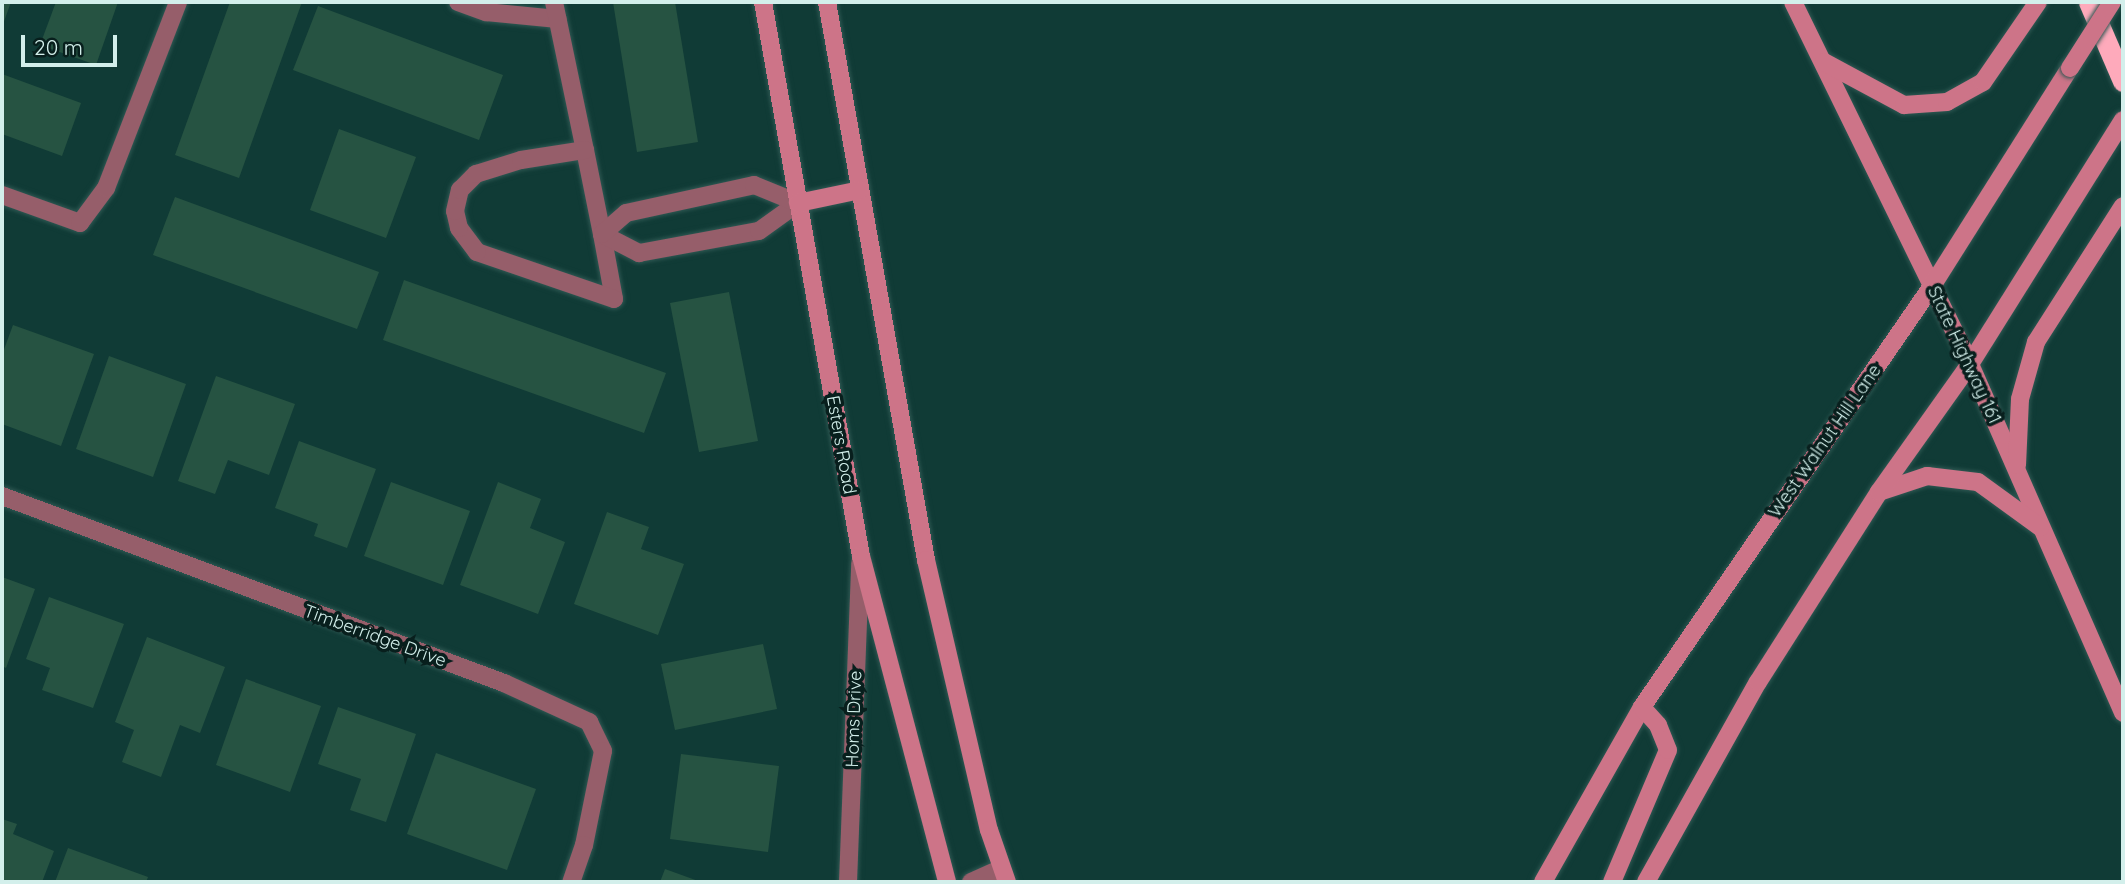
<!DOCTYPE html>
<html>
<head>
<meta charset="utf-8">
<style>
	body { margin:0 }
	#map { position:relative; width:2125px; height:884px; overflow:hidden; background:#103b36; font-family:Quicksand,sans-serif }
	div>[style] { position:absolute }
	.building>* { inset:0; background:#265342 }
	.roads { filter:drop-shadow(0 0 2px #2f5853) drop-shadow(0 0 2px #2f5853) }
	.lane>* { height:18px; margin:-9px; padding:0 9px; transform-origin:9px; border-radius:9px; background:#965e6a }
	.street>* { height:18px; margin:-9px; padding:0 9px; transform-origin:9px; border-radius:9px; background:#965e6a }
	.secondary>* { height:18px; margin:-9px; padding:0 9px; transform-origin:9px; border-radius:9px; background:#cd7488 }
	.highway>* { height:21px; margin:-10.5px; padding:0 10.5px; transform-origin:10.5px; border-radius:10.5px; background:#feaabb }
	.bridges { filter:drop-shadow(0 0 2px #2f5853) drop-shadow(0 0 2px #2f5853) }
	.secondary-bridge>* { height:18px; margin:-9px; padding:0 9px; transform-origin:9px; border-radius:9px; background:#cd7488 }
	span { translate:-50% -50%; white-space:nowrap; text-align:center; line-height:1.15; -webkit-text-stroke:7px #081f1d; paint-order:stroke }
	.street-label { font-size:18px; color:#d3efeb }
	.frame { position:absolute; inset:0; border:4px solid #d3efeb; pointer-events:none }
	.scale { position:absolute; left:21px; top:35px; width:96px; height:32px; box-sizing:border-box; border:4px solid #d3efeb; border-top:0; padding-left:9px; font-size:21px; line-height:24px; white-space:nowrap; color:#d3efeb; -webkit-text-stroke:5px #081f1d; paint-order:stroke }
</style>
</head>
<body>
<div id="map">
	<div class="building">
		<div style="clip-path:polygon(2px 2px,11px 2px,2px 27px)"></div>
		<div style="clip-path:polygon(56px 2px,118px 2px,96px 65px,40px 45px)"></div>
		<div style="clip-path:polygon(230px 2px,302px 2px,239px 178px,175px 155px)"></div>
		<div style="clip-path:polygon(613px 2px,675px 2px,698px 142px,637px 152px)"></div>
		<div style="clip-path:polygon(318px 6px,503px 75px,479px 140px,293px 70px)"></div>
		<div style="clip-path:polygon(2px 74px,81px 103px,62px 156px,2px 134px)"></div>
		<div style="clip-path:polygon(339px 129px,416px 157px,386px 238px,310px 210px)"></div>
		<div style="clip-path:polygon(175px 197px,379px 272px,357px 329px,153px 255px)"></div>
		<div style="clip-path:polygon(404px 280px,666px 373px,644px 433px,383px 340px)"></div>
		<div style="clip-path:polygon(729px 292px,758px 441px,699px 452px,670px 303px)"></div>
		<div style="clip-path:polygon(13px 325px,94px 354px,61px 446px,2px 424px,2px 355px)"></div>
		<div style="clip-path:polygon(109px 356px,186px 384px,153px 477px,76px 449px)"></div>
		<div style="clip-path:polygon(216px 376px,295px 404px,269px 475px,228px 460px,215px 494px,178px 481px)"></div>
		<div style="clip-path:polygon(299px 441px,376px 469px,347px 548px,314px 536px,318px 524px,275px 508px)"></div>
		<div style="clip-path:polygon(391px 482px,470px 511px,443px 585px,364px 556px)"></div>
		<div style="clip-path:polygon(498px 482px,541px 499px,530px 528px,565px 542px,538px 614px,460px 585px)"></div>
		<div style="clip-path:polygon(607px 512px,649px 527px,641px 549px,684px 564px,658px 635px,574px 604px)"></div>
		<div style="clip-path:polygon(2px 577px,35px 589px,6px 668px,2px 666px)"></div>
		<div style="clip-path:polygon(49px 597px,124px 624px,93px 708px,42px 690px,50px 668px,26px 659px)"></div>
		<div style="clip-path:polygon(147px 637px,225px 667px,200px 733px,180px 725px,161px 777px,122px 762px,134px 730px,115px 722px)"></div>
		<div style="clip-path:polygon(763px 644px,777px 709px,675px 730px,661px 664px)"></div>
		<div style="clip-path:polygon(246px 679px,321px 706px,290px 792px,216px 765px)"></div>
		<div style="clip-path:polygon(338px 707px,416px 734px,386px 822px,350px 810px,361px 779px,318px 764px)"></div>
		<div style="clip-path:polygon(436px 753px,536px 789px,507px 870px,407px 834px)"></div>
		<div style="clip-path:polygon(681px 754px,779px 766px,768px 852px,670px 839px)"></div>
		<div style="clip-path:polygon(2px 819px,17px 824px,13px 834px,54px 851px,42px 882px,2px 882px)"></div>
		<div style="clip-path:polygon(68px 848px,148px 877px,146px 882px,55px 882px)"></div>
		<div style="clip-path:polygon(665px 869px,701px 882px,660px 882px)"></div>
	</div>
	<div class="roads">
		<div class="lane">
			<div style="left:458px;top:2px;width:30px;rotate:20deg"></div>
			<div style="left:486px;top:12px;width:72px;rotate:5.6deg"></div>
			<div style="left:554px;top:2px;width:151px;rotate:78.2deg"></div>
			<div style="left:585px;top:150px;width:86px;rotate:78.6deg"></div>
			<div style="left:602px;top:234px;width:66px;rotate:79.5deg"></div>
			<div style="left:614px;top:299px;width:145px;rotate:-161.1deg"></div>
			<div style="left:477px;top:252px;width:30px;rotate:-127deg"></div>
			<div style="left:459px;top:228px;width:17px;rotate:-103deg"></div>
			<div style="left:455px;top:211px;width:22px;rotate:-77deg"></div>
			<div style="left:460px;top:190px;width:23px;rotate:-45deg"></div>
			<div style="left:476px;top:174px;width:47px;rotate:-17.3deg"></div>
			<div style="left:521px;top:160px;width:65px;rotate:-8.9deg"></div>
			<div style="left:2px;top:195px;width:83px;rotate:19.7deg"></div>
			<div style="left:80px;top:223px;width:44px;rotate:-53.4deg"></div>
			<div style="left:106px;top:188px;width:199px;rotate:-68.8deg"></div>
			<div style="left:602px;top:234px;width:42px;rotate:27.2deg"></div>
			<div style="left:639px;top:253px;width:122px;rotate:-10.4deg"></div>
			<div style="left:759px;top:231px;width:48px;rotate:-35.7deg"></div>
			<div style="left:602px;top:234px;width:32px;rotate:-41deg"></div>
			<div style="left:626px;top:213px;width:131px;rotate:-12.3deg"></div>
			<div style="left:754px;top:185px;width:48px;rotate:22.2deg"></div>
		</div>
		<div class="street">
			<div style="left:2px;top:496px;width:536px;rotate:20.43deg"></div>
			<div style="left:504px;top:683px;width:94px;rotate:24.6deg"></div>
			<div style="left:589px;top:722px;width:32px;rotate:64deg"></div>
			<div style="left:603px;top:751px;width:96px;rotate:101.4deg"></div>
			<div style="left:584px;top:845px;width:39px;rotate:109deg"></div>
			<div style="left:848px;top:882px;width:319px;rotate:-87.8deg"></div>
			<div style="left:971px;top:882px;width:32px;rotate:-24deg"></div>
		</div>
		<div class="secondary">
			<div style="left:763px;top:2px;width:563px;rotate:79.97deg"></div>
			<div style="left:861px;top:556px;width:337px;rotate:75.2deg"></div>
			<div style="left:827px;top:2px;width:567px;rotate:79.94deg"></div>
			<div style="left:926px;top:560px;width:277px;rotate:76.9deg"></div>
			<div style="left:989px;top:830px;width:55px;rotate:70.9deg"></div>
			<div style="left:1793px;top:2px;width:403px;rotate:63.9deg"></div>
			<div style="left:1970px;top:364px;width:381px;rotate:66.3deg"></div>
			<div style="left:1824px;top:62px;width:91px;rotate:28.3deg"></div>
			<div style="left:1904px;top:105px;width:43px;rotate:-4deg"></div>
			<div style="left:1947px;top:102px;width:41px;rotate:-29.1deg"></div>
			<div style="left:1983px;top:82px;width:97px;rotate:-55.5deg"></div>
			<div style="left:798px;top:203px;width:63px;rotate:-11.8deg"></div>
			<div style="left:2017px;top:465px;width:66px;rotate:-87.4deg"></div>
			<div style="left:2020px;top:399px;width:59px;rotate:-74.3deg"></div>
			<div style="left:2036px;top:342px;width:161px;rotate:-57.4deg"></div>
			<div style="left:1879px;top:492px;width:51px;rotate:-18.4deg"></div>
			<div style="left:1927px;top:476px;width:51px;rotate:6.7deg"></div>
			<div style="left:1978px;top:482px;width:77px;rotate:36deg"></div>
			<div style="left:1543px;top:882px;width:201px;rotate:-60.5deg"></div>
			<div style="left:1642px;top:707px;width:511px;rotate:-55.44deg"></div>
			<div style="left:1932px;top:286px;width:258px;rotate:-57.7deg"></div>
			<div style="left:1612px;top:882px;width:143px;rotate:-67deg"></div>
			<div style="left:1668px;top:750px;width:27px;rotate:-112deg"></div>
			<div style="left:1658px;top:725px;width:24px;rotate:-132deg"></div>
			<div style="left:1646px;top:882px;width:229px;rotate:-60.8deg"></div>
			<div style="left:1758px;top:682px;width:225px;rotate:-57.5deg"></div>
			<div style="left:1879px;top:492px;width:157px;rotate:-54.6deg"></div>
			<div style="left:1970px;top:364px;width:288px;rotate:-57.9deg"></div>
		</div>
		<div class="highway">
			<div style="left:2089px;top:2px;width:86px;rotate:66.7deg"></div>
		</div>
	</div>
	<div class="bridges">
		<div class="secondary-bridge">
			<div style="left:2070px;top:68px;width:78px;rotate:-57.5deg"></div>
		</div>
	</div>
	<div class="street-label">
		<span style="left:1964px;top:355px;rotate:65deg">State Highway 161</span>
		<span style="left:1825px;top:441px;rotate:-55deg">West Walnut Hill Lane</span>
		<span style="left:841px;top:445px;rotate:80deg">Esters Road</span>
		<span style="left:375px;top:636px;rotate:20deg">Timberridge Drive</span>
		<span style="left:854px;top:719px;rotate:-88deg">Homs Drive</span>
	</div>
	<div class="frame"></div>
	<div class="scale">20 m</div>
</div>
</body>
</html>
